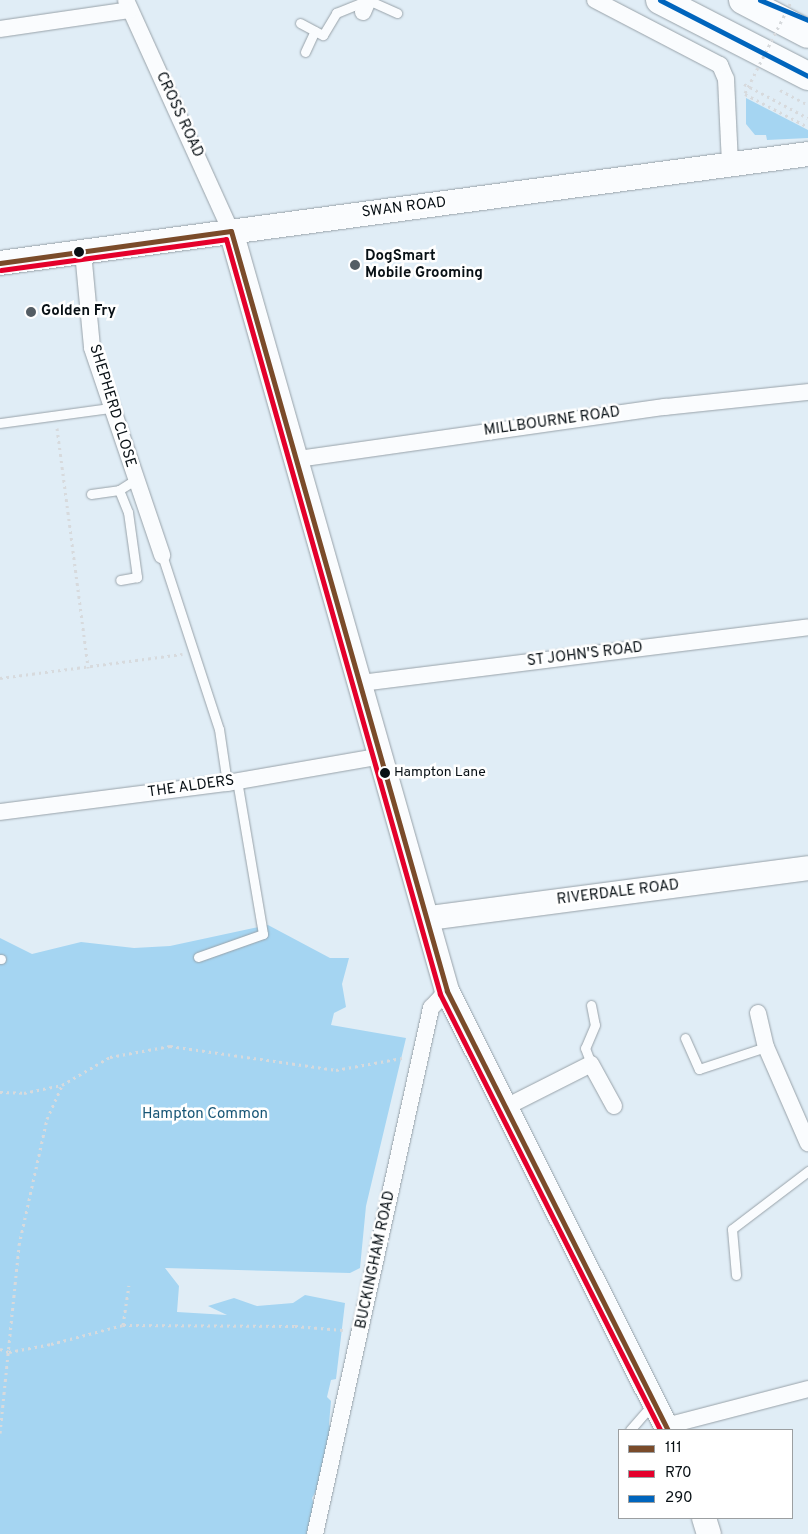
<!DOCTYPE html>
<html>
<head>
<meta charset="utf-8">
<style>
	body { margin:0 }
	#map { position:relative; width:808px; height:1534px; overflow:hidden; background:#e0edf6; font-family:Overpass,sans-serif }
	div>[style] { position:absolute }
	.green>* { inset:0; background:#a5d5f2 }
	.path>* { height:3px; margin-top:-1.5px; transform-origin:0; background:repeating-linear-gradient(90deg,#d7dadd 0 2.5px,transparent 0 6.5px) }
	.roads { filter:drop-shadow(0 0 1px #98a2a9) drop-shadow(0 0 1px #98a2a9) }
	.lane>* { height:9px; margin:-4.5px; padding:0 4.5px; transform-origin:4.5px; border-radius:4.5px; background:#fafcfe }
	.street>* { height:16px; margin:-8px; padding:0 8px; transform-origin:8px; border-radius:8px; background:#fafcfe }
	.secondary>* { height:24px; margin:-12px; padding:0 12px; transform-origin:12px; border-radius:12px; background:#fafcfe }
	.highway>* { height:28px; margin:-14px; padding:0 14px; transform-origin:14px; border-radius:14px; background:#fafcfe }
	.path-bridge>* { height:3px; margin-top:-1.5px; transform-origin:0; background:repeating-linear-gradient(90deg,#d7dadd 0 2.5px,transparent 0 6.5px) }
	.bus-1>* { height:5px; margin:-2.5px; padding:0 2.5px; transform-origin:2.5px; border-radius:2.5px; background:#7a4b2a }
	.bus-2>* { height:5px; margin:-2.5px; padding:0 2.5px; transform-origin:2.5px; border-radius:2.5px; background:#e4002b }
	.bus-3>* { height:5px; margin:-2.5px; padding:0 2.5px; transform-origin:2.5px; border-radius:2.5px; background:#0065bd }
	.dots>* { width:14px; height:14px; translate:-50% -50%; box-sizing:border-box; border:2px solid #fff; border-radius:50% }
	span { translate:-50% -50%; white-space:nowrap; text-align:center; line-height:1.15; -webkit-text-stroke:5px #fff; paint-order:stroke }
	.bus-label { font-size:14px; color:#081015 }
	.left { translate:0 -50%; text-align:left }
	.street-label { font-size:15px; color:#081015 }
	.poi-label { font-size:15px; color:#081015; font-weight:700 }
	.park-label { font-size:15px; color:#185676 }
	.legend { position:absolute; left:618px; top:1429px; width:175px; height:90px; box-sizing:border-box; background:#fff; border:1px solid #9c9fa1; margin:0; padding:6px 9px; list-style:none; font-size:15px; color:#081015 }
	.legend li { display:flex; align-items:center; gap:10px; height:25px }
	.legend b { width:25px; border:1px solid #9c9fa1 }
</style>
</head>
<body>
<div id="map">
	<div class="green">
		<div style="clip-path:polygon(746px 98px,808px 130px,808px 138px,767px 140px,766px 135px,755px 135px,746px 124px)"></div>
		<div style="clip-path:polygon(268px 925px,330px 958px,349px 958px,342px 984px,346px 1007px,334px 1013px,331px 1025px,406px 1038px,366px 1206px,360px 1268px,350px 1273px,165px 1268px,179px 1286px,177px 1312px,227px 1315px,208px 1306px,234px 1298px,257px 1306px,293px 1303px,305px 1295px,345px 1303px,336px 1379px,331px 1380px,327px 1397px,331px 1401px,329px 1424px,336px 1441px,331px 1466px,312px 1498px,318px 1521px,312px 1534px,0 1534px,0 938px,32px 954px,81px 942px,134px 948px,170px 946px)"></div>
	</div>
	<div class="path">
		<div style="left:744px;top:84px;width:72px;rotate:28deg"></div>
		<div style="left:780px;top:90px;width:32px;rotate:28deg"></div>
		<div style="left:745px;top:94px;width:71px;rotate:27.6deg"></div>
		<div style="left:57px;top:428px;width:242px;rotate:82.6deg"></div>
		<div style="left:0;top:678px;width:184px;rotate:-7.5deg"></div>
		<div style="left:0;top:1092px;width:24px;rotate:2deg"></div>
		<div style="left:24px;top:1093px;width:39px;rotate:-12deg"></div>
		<div style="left:62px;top:1085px;width:56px;rotate:-30.3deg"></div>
		<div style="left:110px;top:1057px;width:61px;rotate:-10.4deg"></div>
		<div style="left:170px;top:1046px;width:168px;rotate:8.2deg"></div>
		<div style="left:336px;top:1070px;width:67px;rotate:-10.3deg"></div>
		<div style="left:123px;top:1325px;width:40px;rotate:-81.5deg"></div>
		<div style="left:0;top:1349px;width:9px;rotate:18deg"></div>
		<div style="left:9px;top:1352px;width:43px;rotate:-10.8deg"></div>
		<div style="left:51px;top:1344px;width:74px;rotate:-14.8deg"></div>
		<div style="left:123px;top:1325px;width:172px;rotate:0.3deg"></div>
		<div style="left:295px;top:1326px;width:48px;rotate:4.8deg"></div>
		<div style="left:0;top:1433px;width:189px;rotate:-84.2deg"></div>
		<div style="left:19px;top:1245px;width:129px;rotate:-77.5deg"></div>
		<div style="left:47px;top:1119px;width:36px;rotate:-66deg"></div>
	</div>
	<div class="roads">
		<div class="lane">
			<div style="left:300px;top:23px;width:26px;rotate:28deg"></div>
			<div style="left:323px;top:35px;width:26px;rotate:-59deg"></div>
			<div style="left:336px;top:13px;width:35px;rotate:-22deg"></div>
			<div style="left:368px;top:0;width:32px;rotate:24deg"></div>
			<div style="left:305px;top:52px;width:23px;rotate:-65deg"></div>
			<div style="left:0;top:423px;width:110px;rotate:-7.8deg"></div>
			<div style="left:119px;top:490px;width:24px;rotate:68deg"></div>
			<div style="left:128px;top:512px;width:66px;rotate:82.1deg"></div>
			<div style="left:137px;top:577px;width:17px;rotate:170deg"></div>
			<div style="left:91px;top:494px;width:28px;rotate:-8deg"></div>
			<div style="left:119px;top:490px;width:19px;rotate:-32deg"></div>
			<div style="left:162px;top:555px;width:183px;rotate:71.9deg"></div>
			<div style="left:219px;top:729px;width:55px;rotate:81.6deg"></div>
			<div style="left:198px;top:957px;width:69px;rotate:-19.5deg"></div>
			<div style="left:263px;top:934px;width:155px;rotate:-99.6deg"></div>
			<div style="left:0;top:959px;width:1px"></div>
			<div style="left:591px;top:1005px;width:20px;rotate:79deg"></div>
			<div style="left:595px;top:1025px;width:25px;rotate:113deg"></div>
			<div style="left:585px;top:1048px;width:17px;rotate:69deg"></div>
			<div style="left:685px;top:1038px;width:34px;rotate:66deg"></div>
			<div style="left:699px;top:1069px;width:71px;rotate:-18.2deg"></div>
			<div style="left:736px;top:1275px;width:46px;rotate:-95deg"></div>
			<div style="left:732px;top:1229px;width:96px;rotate:-37.3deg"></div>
			<div style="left:630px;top:1430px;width:35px;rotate:-49deg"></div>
		</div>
		<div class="street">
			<div style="left:126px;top:0;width:254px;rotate:65.6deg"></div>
			<div style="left:595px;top:0;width:141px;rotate:27.5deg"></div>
			<div style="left:720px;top:65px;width:15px;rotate:67deg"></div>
			<div style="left:726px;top:79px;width:86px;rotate:87.3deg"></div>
			<div style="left:363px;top:12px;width:13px;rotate:-67deg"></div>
			<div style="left:0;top:29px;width:131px;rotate:-8.3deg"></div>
			<div style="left:83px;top:252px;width:96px;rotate:84.6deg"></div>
			<div style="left:92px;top:348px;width:219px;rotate:71.3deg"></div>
			<div style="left:298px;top:459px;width:371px;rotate:-8.1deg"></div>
			<div style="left:665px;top:407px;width:144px;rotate:-6deg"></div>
			<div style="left:361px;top:683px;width:450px;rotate:-7.1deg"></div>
			<div style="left:0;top:812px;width:229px;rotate:-7.3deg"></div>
			<div style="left:227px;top:783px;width:156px;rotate:-9.9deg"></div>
			<div style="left:758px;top:1013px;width:35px;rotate:77deg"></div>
			<div style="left:766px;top:1047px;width:105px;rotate:66.4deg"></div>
			<div style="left:504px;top:1108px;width:97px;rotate:-26.8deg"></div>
			<div style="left:591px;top:1064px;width:48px;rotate:61.3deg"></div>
			<div style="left:666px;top:1426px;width:147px;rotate:-14.6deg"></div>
			<div style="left:315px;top:1534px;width:539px;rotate:-77.56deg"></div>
			<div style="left:431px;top:1008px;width:23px;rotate:-47deg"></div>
		</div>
		<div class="secondary">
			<div style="left:231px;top:231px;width:790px;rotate:74.13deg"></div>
			<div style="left:447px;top:991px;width:491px;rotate:63.3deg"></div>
			<div style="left:0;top:263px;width:815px;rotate:-7.68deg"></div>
			<div style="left:429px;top:918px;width:382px;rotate:-7.5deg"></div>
			<div style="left:704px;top:1518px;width:17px;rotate:73deg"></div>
		</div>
		<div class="highway">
			<div style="left:660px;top:0;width:166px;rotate:27.2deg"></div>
			<div style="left:743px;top:0;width:73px;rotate:27.6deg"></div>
		</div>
	</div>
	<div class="path-bridge">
		<div style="left:745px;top:93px;width:104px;rotate:-63.2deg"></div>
	</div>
	<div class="bus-1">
		<div style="left:231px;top:231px;width:790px;rotate:74.13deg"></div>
		<div style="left:447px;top:991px;width:491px;rotate:63.3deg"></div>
		<div style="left:0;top:263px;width:233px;rotate:-7.9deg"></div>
	</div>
	<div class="bus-2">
		<div style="left:1px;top:270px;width:227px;rotate:-7.8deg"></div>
		<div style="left:226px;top:239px;width:785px;rotate:74.17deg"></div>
		<div style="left:440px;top:994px;width:488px;rotate:63.2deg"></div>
	</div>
	<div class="bus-3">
		<div style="left:660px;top:0;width:166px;rotate:27.2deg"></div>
		<div style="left:760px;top:0;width:52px;rotate:22.6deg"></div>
	</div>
	<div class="dots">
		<div style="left:79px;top:252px;background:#081015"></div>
		<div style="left:355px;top:265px;background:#545d64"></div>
		<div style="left:31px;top:312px;background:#545d64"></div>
		<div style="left:385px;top:773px;background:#081015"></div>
	</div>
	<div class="bus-label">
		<span class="left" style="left:394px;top:773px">Hampton Lane</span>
	</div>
	<div class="street-label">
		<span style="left:179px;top:115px;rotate:65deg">CROSS ROAD</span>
		<span style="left:404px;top:208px;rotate:-7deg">SWAN ROAD</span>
		<span style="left:112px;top:406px;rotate:73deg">SHEPHERD CLOSE</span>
		<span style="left:552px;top:422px;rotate:-8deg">MILLBOURNE ROAD</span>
		<span style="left:585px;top:655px;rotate:-7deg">ST JOHN'S ROAD</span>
		<span style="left:191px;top:787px;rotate:-8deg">THE ALDERS</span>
		<span style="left:618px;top:893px;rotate:-7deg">RIVERDALE ROAD</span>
		<span style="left:376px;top:1260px;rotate:-78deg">BUCKINGHAM ROAD</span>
	</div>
	<div class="poi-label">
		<span class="left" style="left:365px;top:265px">DogSmart<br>Mobile Grooming</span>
		<span class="left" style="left:41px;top:312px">Golden Fry</span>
	</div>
	<div class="park-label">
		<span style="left:205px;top:1115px">Hampton Common</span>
	</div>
	<ul class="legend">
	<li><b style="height:6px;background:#7a4b2a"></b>111</li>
	<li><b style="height:6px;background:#e4002b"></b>R70</li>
	<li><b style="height:6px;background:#0065bd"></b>290</li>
	</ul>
</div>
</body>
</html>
